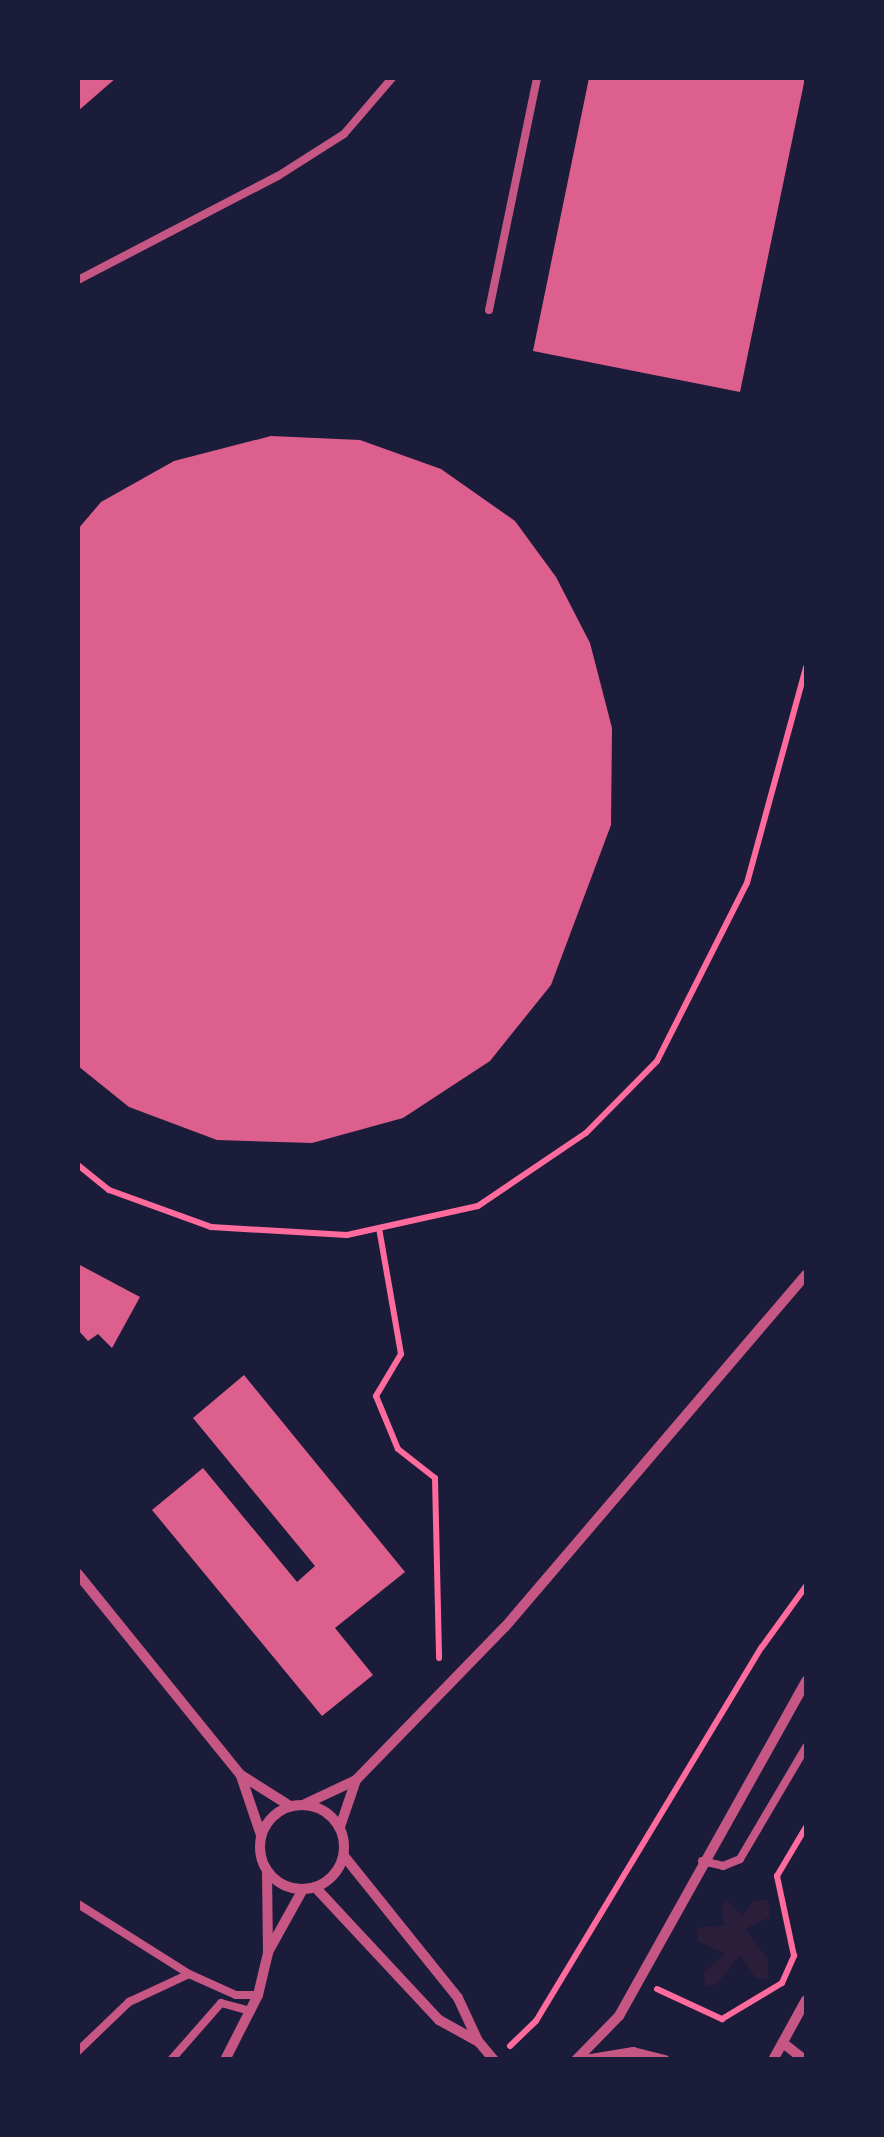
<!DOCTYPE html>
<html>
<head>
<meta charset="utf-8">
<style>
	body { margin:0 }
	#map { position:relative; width:884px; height:2137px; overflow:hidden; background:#1b1b3a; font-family:"Varela Round",sans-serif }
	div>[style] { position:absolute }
	.green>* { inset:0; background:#2a1e3b }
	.building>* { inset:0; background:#dd5f8e }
	.path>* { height:6px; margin:-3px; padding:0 3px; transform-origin:3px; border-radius:3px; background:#ff6b9d }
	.service>* { height:8px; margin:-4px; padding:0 4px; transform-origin:4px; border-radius:4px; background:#c65784 }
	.minor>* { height:10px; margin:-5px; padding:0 5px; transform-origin:5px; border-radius:5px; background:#c65784 }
	.minor>.ring { margin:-5px; padding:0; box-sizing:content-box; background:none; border:10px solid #c65784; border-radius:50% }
	span { translate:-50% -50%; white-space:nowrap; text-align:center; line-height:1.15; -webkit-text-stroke:10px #1b1b3a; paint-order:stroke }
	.frame { position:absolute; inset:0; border:80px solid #1b1b3a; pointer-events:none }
</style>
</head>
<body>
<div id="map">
	<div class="green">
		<div style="clip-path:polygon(768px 1899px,770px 1917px,745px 1929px,768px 1959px,768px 1980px,756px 1978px,740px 1955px,716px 1985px,705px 1986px,704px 1972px,725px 1954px,698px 1941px,697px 1928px,725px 1925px,721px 1906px,727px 1900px,742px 1915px,754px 1901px)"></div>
	</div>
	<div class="building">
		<div style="clip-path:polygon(78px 78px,116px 78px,78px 111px)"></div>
		<div style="clip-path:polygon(589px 78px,805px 78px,740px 392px,533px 351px)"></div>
		<div style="clip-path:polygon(271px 436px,360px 440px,441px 469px,515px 521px,556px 577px,590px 643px,612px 728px,611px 825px,551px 985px,490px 1061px,403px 1118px,312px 1143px,217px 1140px,129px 1107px,78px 1066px,78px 529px,101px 502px,174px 461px)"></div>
		<div style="clip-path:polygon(78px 1264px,140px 1297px,112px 1348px,98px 1334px,88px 1341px,78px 1330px)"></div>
		<div style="clip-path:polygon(244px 1375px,405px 1572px,335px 1628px,373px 1675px,322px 1716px,152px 1510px,203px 1468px,297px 1582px,315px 1566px,193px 1418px)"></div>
	</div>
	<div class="path">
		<div style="left:78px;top:1165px;width:40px;rotate:39deg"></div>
		<div style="left:109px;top:1190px;width:109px;rotate:19.9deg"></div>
		<div style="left:211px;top:1227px;width:136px;rotate:3.4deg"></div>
		<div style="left:347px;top:1235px;width:134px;rotate:-12.5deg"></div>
		<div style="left:478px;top:1206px;width:130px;rotate:-34.1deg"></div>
		<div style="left:586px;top:1133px;width:101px;rotate:-45.4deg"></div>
		<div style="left:657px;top:1061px;width:199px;rotate:-63.2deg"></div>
		<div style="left:747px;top:883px;width:224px;rotate:-74.7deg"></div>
		<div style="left:379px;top:1228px;width:128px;rotate:80.1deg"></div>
		<div style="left:401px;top:1354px;width:49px;rotate:120.8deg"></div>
		<div style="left:376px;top:1396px;width:57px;rotate:67.5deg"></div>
		<div style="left:398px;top:1449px;width:47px;rotate:38.1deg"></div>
		<div style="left:435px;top:1478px;width:180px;rotate:88.7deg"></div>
		<div style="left:657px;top:1989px;width:72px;rotate:24.8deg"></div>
		<div style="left:722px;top:2019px;width:70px;rotate:-31deg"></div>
		<div style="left:782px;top:1983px;width:30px;rotate:-66deg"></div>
		<div style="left:794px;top:1956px;width:82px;rotate:-102deg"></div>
		<div style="left:777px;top:1876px;width:57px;rotate:-59.4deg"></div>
		<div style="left:510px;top:2046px;width:36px;rotate:-44deg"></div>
		<div style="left:536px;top:2021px;width:437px;rotate:-58.9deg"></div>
		<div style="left:762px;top:1647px;width:75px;rotate:-54.2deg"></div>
	</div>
	<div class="service">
		<div style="left:78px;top:280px;width:225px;rotate:-27.5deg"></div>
		<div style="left:278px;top:176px;width:78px;rotate:-32.5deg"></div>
		<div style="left:344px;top:134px;width:74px;rotate:-49.4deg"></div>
		<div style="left:489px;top:310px;width:237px;rotate:-78.3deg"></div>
		<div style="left:702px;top:1861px;width:22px;rotate:13deg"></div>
		<div style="left:723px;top:1866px;width:18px;rotate:-22deg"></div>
		<div style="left:740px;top:1859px;width:130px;rotate:-59.5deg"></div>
		<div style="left:78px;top:1904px;width:131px;rotate:32.2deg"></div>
		<div style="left:189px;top:1974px;width:51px;rotate:24.1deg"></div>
		<div style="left:236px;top:1995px;width:22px"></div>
		<div style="left:78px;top:2051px;width:71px;rotate:-43.9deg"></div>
		<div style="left:129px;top:2002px;width:66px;rotate:-25deg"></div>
		<div style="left:171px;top:2060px;width:76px;rotate:-48.7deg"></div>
		<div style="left:221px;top:2003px;width:31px;rotate:15deg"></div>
	</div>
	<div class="minor">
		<div style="left:78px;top:1574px;width:259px;rotate:51deg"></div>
		<div style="left:241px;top:1775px;width:58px;rotate:32.3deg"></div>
		<div style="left:241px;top:1776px;width:62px;rotate:71.3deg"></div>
		<div style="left:305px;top:1804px;width:56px;rotate:-25.2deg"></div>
		<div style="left:356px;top:1780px;width:214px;rotate:-45.8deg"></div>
		<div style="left:505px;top:1627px;width:463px;rotate:-49.5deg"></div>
		<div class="ring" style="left:260px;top:1805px;width:74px;height:74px"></div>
		<div style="left:340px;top:1827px;width:50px;rotate:-71.2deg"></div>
		<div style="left:344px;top:1856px;width:182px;rotate:51.2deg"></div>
		<div style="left:458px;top:1998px;width:47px;rotate:65.1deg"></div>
		<div style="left:478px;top:2041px;width:25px;rotate:50deg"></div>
		<div style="left:315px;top:1887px;width:182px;rotate:47deg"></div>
		<div style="left:439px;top:2020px;width:43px;rotate:28.9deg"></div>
		<div style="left:268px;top:1952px;width:72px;rotate:-60.9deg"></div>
		<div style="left:783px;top:2043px;width:28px;rotate:38deg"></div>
		<div style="left:225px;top:2060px;width:73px;rotate:-63.1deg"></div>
		<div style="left:258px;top:1995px;width:43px;rotate:-76.6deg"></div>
		<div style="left:268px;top:1953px;width:81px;rotate:-90.7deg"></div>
		<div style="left:576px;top:2060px;width:62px;rotate:-45.7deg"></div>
		<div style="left:619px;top:2016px;width:384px;rotate:-60.8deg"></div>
		<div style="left:585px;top:2060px;width:49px;rotate:-9.5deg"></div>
		<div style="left:633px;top:2052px;width:33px;rotate:14deg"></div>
		<div style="left:773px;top:2060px;width:68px;rotate:-61.2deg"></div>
	</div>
	<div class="frame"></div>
</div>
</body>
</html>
